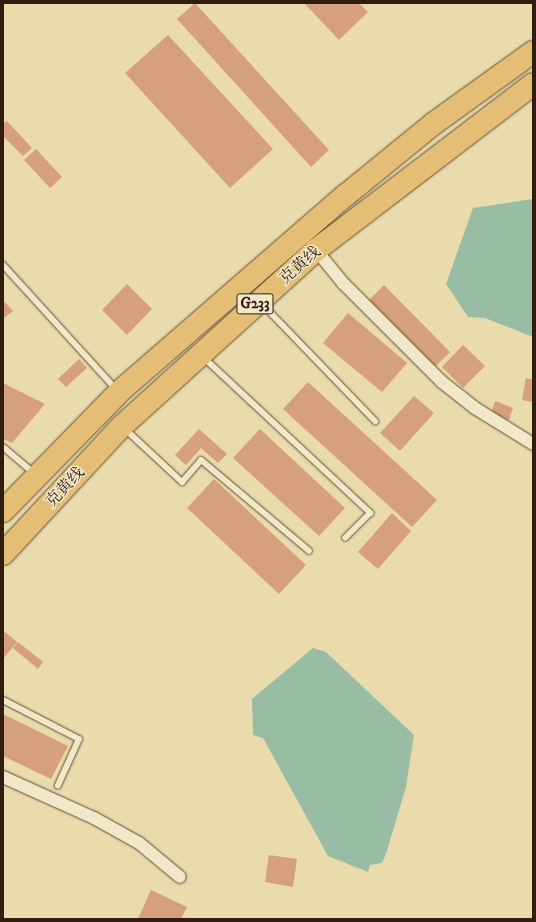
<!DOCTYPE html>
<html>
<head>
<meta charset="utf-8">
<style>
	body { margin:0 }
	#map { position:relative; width:536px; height:922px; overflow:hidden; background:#eadbac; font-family:"IM FELL DW Pica","Noto Serif SC",serif }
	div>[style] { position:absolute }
	.water>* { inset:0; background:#99bca4 }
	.building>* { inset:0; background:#d69f7e }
	.roads { filter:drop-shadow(0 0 1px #604c37) drop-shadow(0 0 1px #604c37) }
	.lane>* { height:6px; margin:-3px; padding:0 3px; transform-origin:3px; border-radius:3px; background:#f1e8c9 }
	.street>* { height:12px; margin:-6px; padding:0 6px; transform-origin:6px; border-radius:6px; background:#f1e8c9 }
	.highway>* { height:22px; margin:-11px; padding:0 11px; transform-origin:11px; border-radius:11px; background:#e5be76 }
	span { translate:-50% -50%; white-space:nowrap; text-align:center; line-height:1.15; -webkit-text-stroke:3px #f1e8c9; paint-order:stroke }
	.shield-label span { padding:1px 3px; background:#f1e8c9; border:1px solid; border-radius:3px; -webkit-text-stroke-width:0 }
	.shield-label { font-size:15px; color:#321c10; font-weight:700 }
	.street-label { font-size:16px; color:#321c10 }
	.frame { position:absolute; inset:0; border:4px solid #321c10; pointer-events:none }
</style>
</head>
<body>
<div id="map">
	<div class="water">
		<div style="clip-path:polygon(533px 199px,533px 337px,485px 318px,468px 317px,446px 284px,473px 208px)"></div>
		<div style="clip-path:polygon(313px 648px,326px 652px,414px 735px,406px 787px,386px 854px,382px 863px,370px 865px,368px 872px,328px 856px,263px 738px,253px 735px,252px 699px)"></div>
	</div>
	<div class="building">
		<div style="clip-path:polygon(195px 3px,329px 150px,311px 167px,177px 19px)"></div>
		<div style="clip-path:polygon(304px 3px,359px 3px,368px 12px,339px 40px)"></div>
		<div style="clip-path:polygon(168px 35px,273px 149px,230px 188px,125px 73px)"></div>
		<div style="clip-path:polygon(7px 121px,32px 148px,23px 156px,3px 136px,3px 124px)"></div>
		<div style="clip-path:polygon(36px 149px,62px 177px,50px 188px,24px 160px)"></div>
		<div style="clip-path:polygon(127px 284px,152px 309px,127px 335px,102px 310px)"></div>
		<div style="clip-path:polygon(384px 285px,450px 352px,435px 367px,369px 300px)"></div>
		<div style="clip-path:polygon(3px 300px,13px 311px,3px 319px)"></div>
		<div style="clip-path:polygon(348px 313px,407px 363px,382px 392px,323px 343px)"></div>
		<div style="clip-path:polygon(463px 345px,485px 366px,463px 388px,442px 367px)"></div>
		<div style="clip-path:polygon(79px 359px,87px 368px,66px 387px,58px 379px)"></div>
		<div style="clip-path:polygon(526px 378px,533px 380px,533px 402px,522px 400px)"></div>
		<div style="clip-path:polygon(308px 382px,437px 500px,412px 527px,283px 409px)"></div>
		<div style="clip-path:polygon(3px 383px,45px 404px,12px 443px,3px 439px)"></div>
		<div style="clip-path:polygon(414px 396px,434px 413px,400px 451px,380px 433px)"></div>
		<div style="clip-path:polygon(495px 401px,513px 408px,509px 420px,491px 414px)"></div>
		<div style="clip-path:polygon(199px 429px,227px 454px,218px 463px,201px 448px,186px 465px,175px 455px)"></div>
		<div style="clip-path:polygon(260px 429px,345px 508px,319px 536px,233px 458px)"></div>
		<div style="clip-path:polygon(214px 479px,306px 565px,279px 594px,187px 508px)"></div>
		<div style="clip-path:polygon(392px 513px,411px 531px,378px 569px,358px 552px)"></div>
		<div style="clip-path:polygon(4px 631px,17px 642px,3px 659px,3px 632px)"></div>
		<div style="clip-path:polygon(18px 642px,43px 662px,38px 669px,13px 648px)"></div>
		<div style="clip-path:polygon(3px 714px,68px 746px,51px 779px,3px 756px)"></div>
		<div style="clip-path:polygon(269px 855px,297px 859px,293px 887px,265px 882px)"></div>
		<div style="clip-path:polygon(151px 890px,187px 907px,181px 919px,138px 919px)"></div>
	</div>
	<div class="roads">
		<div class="lane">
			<div style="left:3px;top:265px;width:168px;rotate:47.7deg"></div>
			<div style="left:262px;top:304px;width:163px;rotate:46deg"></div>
			<div style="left:203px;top:357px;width:229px;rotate:43deg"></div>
			<div style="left:370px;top:513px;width:35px;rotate:135deg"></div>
			<div style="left:125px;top:429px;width:78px;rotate:42.9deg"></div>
			<div style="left:182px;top:482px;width:29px;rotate:-49deg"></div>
			<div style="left:201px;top:460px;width:141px;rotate:40.1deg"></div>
			<div style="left:3px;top:447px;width:42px;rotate:40.2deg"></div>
			<div style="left:3px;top:700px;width:85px;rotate:27.2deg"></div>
			<div style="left:79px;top:739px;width:51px;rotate:114.5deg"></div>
		</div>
		<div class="street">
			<div style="left:316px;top:250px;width:43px;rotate:50.7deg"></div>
			<div style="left:343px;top:283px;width:140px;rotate:45deg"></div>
			<div style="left:442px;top:382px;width:42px;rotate:38.2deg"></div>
			<div style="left:475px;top:408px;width:68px;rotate:31.8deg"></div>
			<div style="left:3px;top:777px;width:100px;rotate:24.3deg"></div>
			<div style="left:94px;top:818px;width:51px;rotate:29.1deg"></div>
			<div style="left:139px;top:843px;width:53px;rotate:39.7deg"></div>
		</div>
		<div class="highway">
			<div style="left:3px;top:511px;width:166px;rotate:-45.7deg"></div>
			<div style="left:119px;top:392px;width:301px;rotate:-41deg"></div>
			<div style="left:346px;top:195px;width:112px;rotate:-39.2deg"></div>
			<div style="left:433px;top:124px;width:123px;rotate:-35.8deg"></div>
			<div style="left:3px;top:554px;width:175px;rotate:-47.1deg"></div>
			<div style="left:122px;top:426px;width:262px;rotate:-42.2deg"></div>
			<div style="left:316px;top:250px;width:273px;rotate:-37.4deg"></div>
		</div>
	</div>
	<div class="shield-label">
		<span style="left:255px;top:304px">G233</span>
	</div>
	<div class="street-label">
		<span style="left:300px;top:265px;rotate:-41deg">克黄线</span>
		<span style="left:65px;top:487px;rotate:-47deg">克黄线</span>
	</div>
	<div class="frame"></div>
</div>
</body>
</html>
